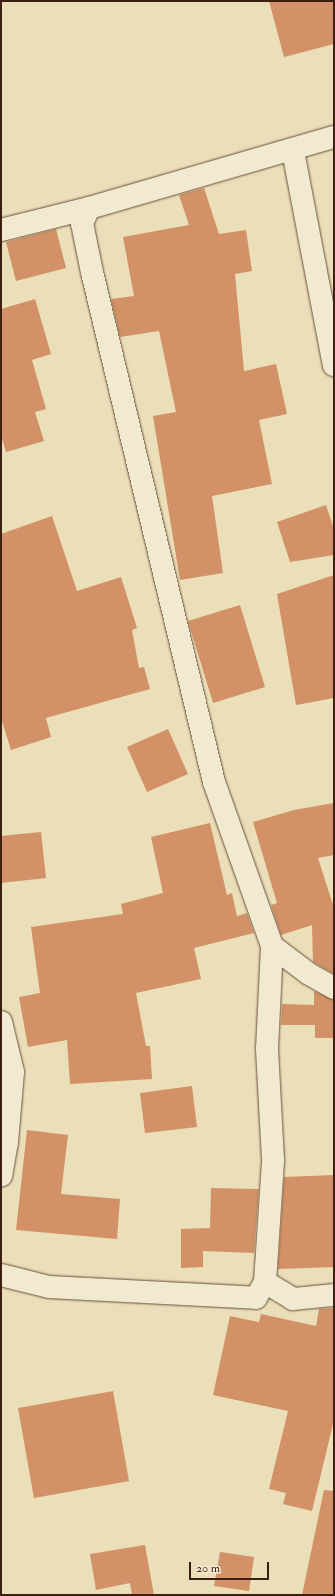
<!DOCTYPE html>
<html>
<head>
<meta charset="utf-8">
<style>
	body { margin:0 }
	#map { position:relative; width:335px; height:1596px; overflow:hidden; background:#eadfb8; font-family:"IM FELL Double Pica",serif }
	div>[style] { position:absolute }
	.building>* { inset:0; background:#d29166 }
	.roads { filter:drop-shadow(0 0 1px #684f3a) drop-shadow(0 0 1px #684f3a) }
	.minor>* { height:22px; margin:-11px; padding:0 11px; transform-origin:11px; border-radius:11px; background:#f1ead1 }
	span { translate:-50% -50%; white-space:nowrap; text-align:center; line-height:1.15; -webkit-text-stroke:3px #f1ead1; paint-order:stroke }
	.frame { position:absolute; inset:0; border:2px solid #3c1f10; pointer-events:none }
	.scale { position:absolute; left:189px; top:1562px; width:80px; height:18px; box-sizing:border-box; border:2px solid #3c1f10; border-top:0; padding-left:5px; font-size:12px; line-height:14px; white-space:nowrap; color:#3c1f10; -webkit-text-stroke:3px #f1ead1; paint-order:stroke }
</style>
</head>
<body>
<div id="map">
	<div class="building">
		<div style="clip-path:polygon(269px 1px,334px 1px,334px 44px,284px 57px)"></div>
		<div style="clip-path:polygon(204px 188px,219px 234px,246px 230px,252px 271px,235px 274px,244px 371px,276px 364px,287px 414px,259px 420px,272px 484px,212px 496px,223px 573px,180px 580px,153px 416px,176px 412px,159px 331px,120px 337px,111px 299px,134px 296px,123px 237px,189px 225px,179px 195px)"></div>
		<div style="clip-path:polygon(56px 229px,66px 268px,16px 281px,6px 242px)"></div>
		<div style="clip-path:polygon(35px 299px,51px 354px,32px 360px,46px 409px,35px 412px,44px 441px,6px 452px,1px 435px,1px 309px)"></div>
		<div style="clip-path:polygon(326px 505px,334px 529px,334px 555px,290px 562px,277px 522px)"></div>
		<div style="clip-path:polygon(52px 516px,77px 591px,121px 577px,137px 628px,132px 630px,139px 668px,144px 667px,150px 689px,46px 718px,51px 737px,11px 750px,1px 718px,1px 534px)"></div>
		<div style="clip-path:polygon(334px 575px,334px 698px,296px 705px,277px 594px)"></div>
		<div style="clip-path:polygon(240px 605px,265px 687px,213px 703px,188px 621px)"></div>
		<div style="clip-path:polygon(168px 729px,188px 774px,147px 792px,127px 747px)"></div>
		<div style="clip-path:polygon(334px 803px,334px 855px,318px 858px,334px 908px,334px 974px,313px 962px,312px 925px,281px 935px,271px 905px,277px 903px,253px 822px,294px 810px)"></div>
		<div style="clip-path:polygon(210px 823px,227px 895px,232px 893px,237px 916px,247px 913px,254px 933px,194px 948px,201px 979px,136px 993px,146px 1046px,150px 1046px,152px 1079px,70px 1084px,67px 1040px,28px 1047px,19px 997px,40px 993px,31px 927px,123px 914px,121px 904px,163px 893px,151px 837px)"></div>
		<div style="clip-path:polygon(41px 832px,46px 878px,1px 883px,1px 836px)"></div>
		<div style="clip-path:polygon(314px 991px,334px 1000px,334px 1038px,315px 1038px,315px 1025px,281px 1025px,282px 1004px,314px 1005px)"></div>
		<div style="clip-path:polygon(192px 1086px,197px 1127px,145px 1133px,140px 1093px)"></div>
		<div style="clip-path:polygon(27px 1130px,68px 1135px,61px 1194px,120px 1199px,117px 1239px,16px 1230px)"></div>
		<div style="clip-path:polygon(334px 1175px,334px 1267px,278px 1269px,284px 1177px)"></div>
		<div style="clip-path:polygon(211px 1188px,259px 1189px,254px 1253px,203px 1251px,203px 1267px,181px 1268px,181px 1229px,210px 1228px)"></div>
		<div style="clip-path:polygon(334px 1308px,334px 1420px,312px 1511px,283px 1504px,286px 1493px,269px 1489px,288px 1411px,213px 1395px,230px 1316px,259px 1322px,261px 1314px,316px 1326px,319px 1309px)"></div>
		<div style="clip-path:polygon(113px 1391px,129px 1481px,34px 1498px,18px 1408px)"></div>
		<div style="clip-path:polygon(324px 1490px,334px 1491px,334px 1595px,302px 1595px)"></div>
		<div style="clip-path:polygon(145px 1545px,154px 1595px,132px 1595px,130px 1583px,96px 1590px,90px 1554px)"></div>
		<div style="clip-path:polygon(220px 1552px,254px 1557px,249px 1591px,214px 1586px)"></div>
	</div>
	<div class="roads">
		<div class="minor">
			<div style="left:293px;top:151px;width:218px;rotate:79.2deg"></div>
			<div style="left:89px;top:208px;width:17px;rotate:115deg"></div>
			<div style="left:82px;top:223px;width:50px;rotate:78.5deg"></div>
			<div style="left:92px;top:272px;width:524px;rotate:76.55deg"></div>
			<div style="left:214px;top:782px;width:174px;rotate:70.5deg"></div>
			<div style="left:272px;top:946px;width:46px;rotate:37.1deg"></div>
			<div style="left:309px;top:974px;width:29px;rotate:29deg"></div>
			<div style="left:1px;top:230px;width:91px;rotate:-14deg"></div>
			<div style="left:89px;top:208px;width:255px;rotate:-16.2deg"></div>
			<div style="left:1px;top:1022px;width:51px;rotate:76.5deg"></div>
			<div style="left:13px;top:1072px;width:70px;rotate:94.9deg"></div>
			<div style="left:7px;top:1142px;width:34px;rotate:100deg"></div>
			<div style="left:1px;top:1275px;width:49px;rotate:14deg"></div>
			<div style="left:49px;top:1287px;width:207px;rotate:3deg"></div>
			<div style="left:256px;top:1298px;width:18px;rotate:-61deg"></div>
			<div style="left:265px;top:1282px;width:122px;rotate:-86.2deg"></div>
			<div style="left:273px;top:1160px;width:111px;rotate:-93.1deg"></div>
			<div style="left:267px;top:1049px;width:103px;rotate:-87.2deg"></div>
			<div style="left:265px;top:1282px;width:33px;rotate:31deg"></div>
			<div style="left:293px;top:1299px;width:41px;rotate:-5.6deg"></div>
		</div>
	</div>
	<div class="frame"></div>
	<div class="scale">20 m</div>
</div>
</body>
</html>
